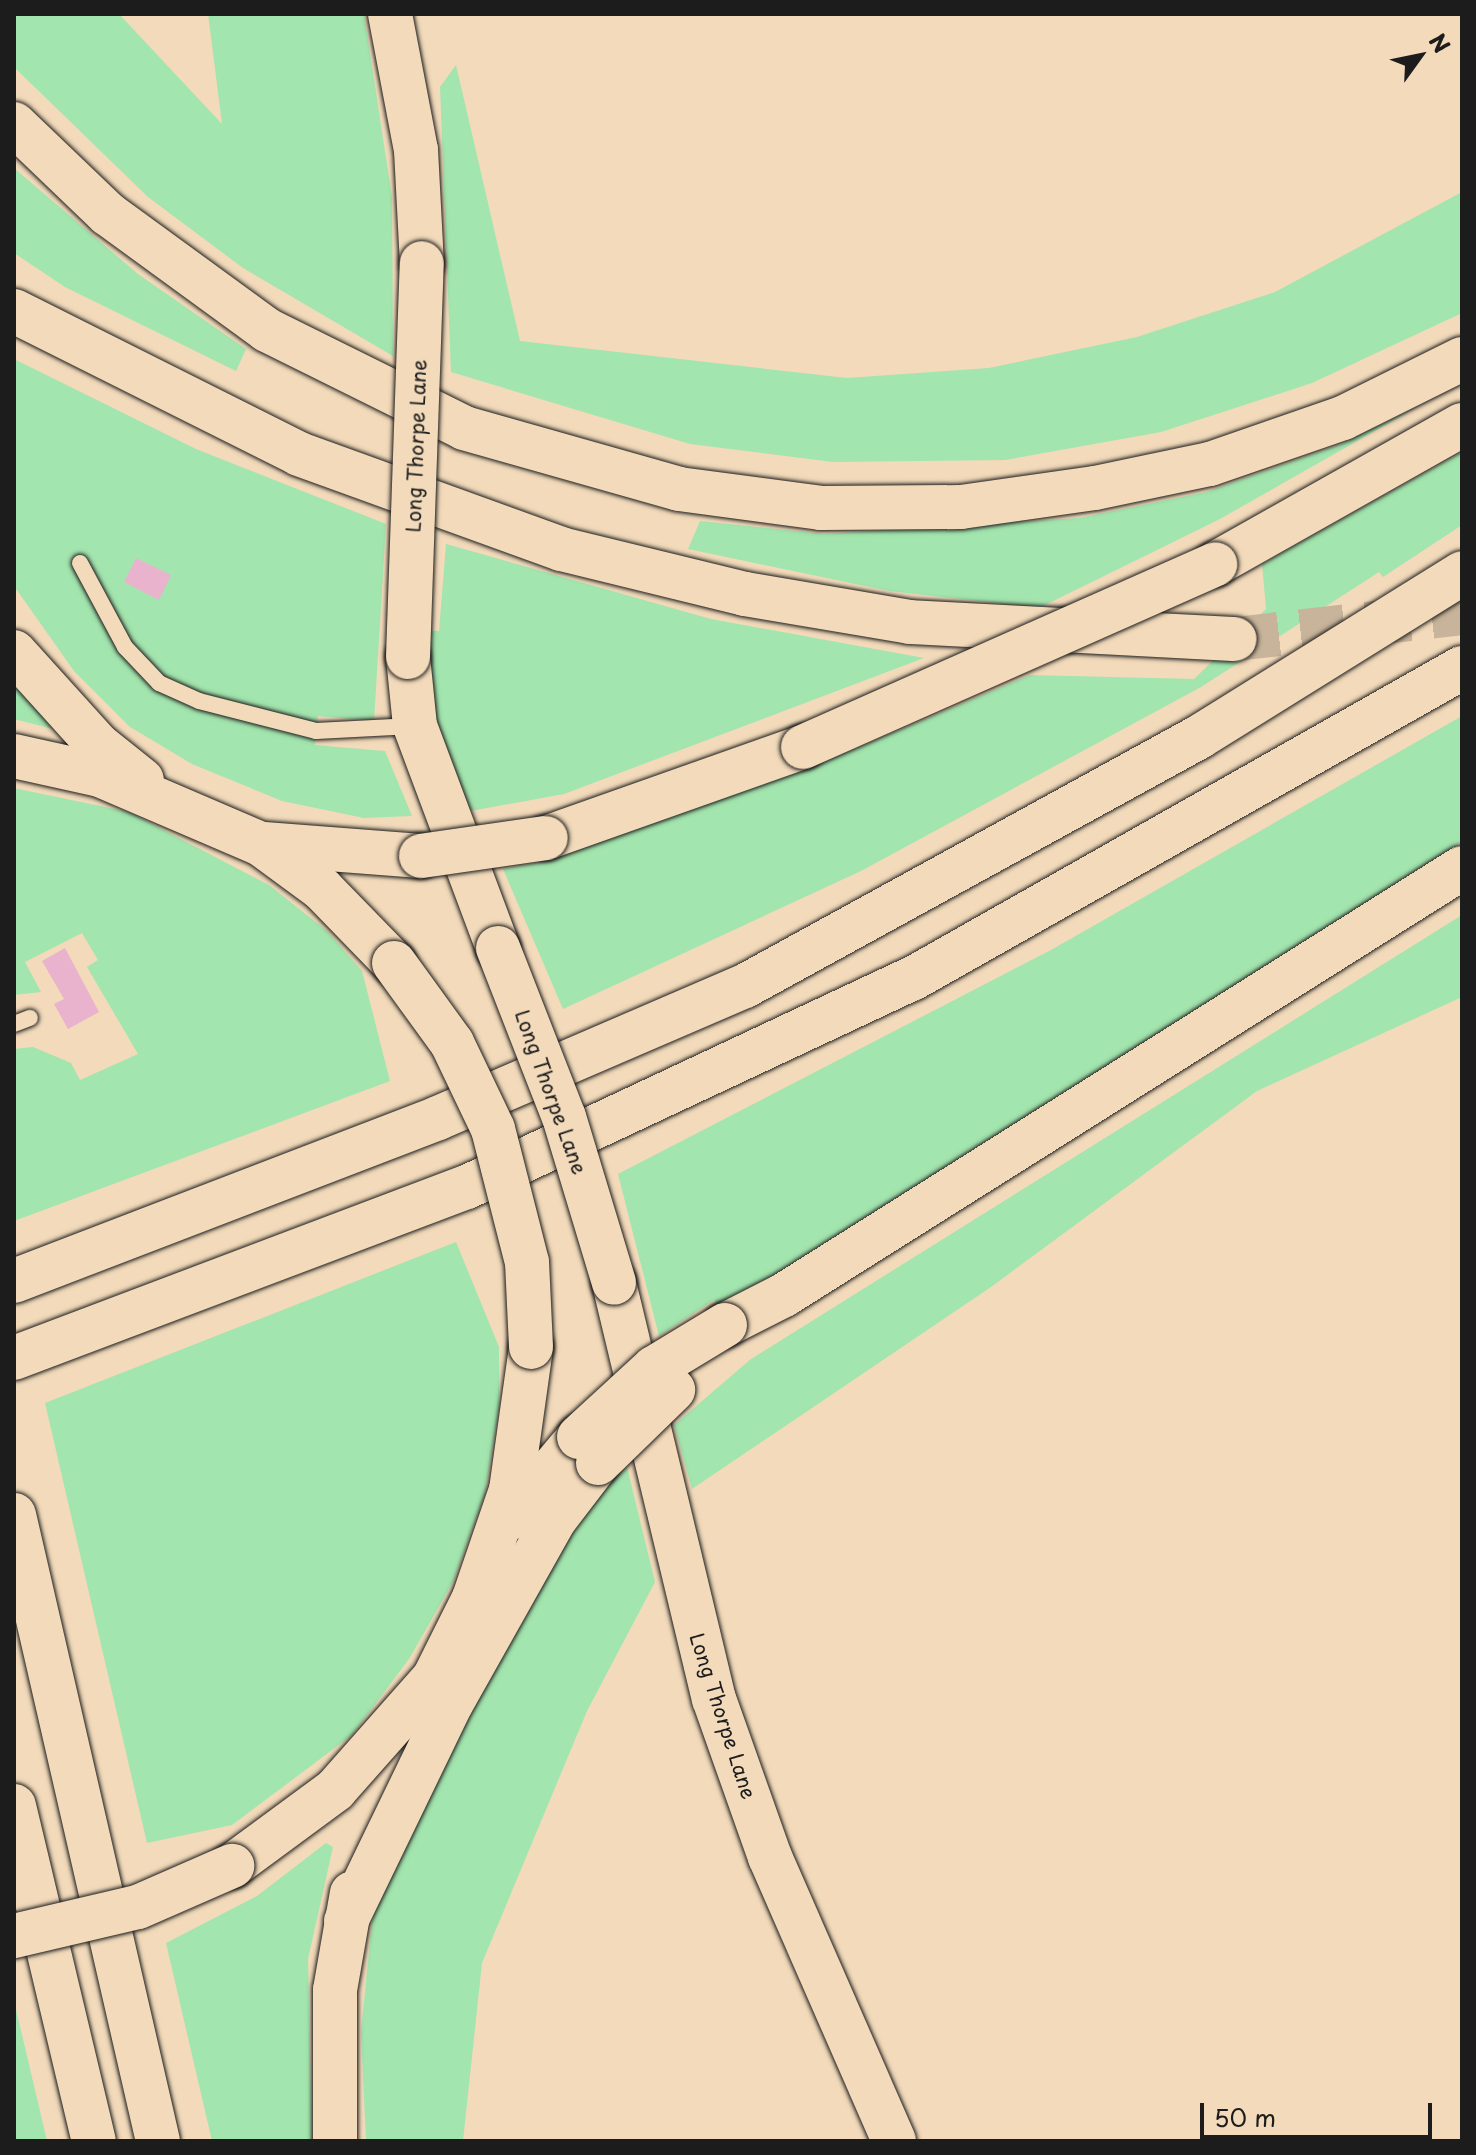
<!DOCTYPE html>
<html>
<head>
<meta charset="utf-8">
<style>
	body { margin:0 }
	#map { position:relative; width:1476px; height:2155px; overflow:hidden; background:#f2daba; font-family:"Playpen Sans",sans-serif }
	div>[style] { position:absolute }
	.green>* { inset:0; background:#a3e5ae }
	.building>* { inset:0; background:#e9b3cd }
	.motorway-tunnel>* { height:44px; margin-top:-22px; transform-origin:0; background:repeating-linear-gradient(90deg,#c7b49a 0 44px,transparent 0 66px) }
	.roads { filter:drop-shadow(0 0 2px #1c1c1c) drop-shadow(0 0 2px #1c1c1c) }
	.service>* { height:16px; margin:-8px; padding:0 8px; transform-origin:8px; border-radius:8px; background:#f2daba }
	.secondary>* { height:44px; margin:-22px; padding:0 22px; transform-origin:22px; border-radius:22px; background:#f2daba }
	.motorway>* { height:44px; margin:-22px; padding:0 22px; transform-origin:22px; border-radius:22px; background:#f2daba }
	.bridges { filter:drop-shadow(0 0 2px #1c1c1c) drop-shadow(0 0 2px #1c1c1c) }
	.secondary-bridge>* { height:44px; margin:-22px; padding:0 22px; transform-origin:22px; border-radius:22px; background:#f2daba }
	.motorway-bridge>* { height:44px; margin:-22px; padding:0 22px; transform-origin:22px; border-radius:22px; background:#f2daba }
	span { translate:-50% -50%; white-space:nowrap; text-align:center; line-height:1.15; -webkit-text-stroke:6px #f2daba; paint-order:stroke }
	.street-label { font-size:20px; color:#1c1c1c }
	.frame { position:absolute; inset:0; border:16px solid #1c1c1c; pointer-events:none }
	.north { position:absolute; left:1380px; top:16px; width:80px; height:80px; -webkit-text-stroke:6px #f2daba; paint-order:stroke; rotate:57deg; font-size:22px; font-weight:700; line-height:32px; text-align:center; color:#1c1c1c }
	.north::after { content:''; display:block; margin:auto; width:28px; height:36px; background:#1c1c1c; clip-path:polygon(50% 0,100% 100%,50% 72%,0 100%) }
	.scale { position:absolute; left:1200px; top:2103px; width:232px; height:36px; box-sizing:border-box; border:4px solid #1c1c1c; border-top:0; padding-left:10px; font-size:24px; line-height:28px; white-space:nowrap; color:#1c1c1c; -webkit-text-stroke:6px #f2daba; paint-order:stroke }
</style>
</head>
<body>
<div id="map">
	<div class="green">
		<div style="clip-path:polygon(14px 14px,119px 14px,222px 124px,208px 14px,364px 14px,392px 197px,393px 356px,243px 268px,148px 197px,14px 67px)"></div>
		<div style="clip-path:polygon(456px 65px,520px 341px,847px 378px,989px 368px,1137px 337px,1275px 292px,1462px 192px,1462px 313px,1312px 383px,1161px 432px,1005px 460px,833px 462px,690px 444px,451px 372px,440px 87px)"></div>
		<div style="clip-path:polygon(14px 168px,138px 274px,246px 349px,236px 371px,65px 287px,14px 253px)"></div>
		<div style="clip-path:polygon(14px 359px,196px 449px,386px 524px,374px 721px,318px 716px,315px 745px,385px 751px,412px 816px,364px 818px,282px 801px,192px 764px,130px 727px,74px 671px,14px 586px)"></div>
		<div style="clip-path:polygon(1419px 406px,1220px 519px,1039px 608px,889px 591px,688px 549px,700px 521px,824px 534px,1079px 518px,1206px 492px,1344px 443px)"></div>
		<div style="clip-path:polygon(1462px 452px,1462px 525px,1383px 577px,1379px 572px,1201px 687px,861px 871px,563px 1009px,503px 869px,558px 859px,555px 850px,836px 757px,1030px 675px,1194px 679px,1266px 609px,1262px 564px)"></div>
		<div style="clip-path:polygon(446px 544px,711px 619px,924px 658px,564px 794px,465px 812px,434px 726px,426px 630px,439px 631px)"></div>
		<div style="clip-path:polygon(14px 682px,53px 729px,14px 719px)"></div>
		<div style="clip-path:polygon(1462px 716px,1462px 842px,721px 1311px,714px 1300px,659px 1336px,618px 1174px,1051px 950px)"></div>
		<div style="clip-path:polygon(14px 788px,129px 812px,269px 885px,327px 931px,362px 971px,390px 1081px,14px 1221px,14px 1049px,33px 1047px,71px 1063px,80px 1080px,138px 1054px,87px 967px,98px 960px,82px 933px,25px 962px,41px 992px,14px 995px)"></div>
		<div style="clip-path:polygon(1462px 915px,1462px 997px,1257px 1091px,991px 1287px,692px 1489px,674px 1425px,751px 1359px)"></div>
		<div style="clip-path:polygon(456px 1242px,499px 1347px,499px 1408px,485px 1494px,453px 1582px,409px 1659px,352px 1735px,232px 1825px,147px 1843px,45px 1403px)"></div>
		<div style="clip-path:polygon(627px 1467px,655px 1582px,587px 1711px,482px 1963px,463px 2141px,366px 2141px,361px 2032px,372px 1921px,400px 1829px,567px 1525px)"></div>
		<div style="clip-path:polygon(326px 1843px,333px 1847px,308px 1959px,312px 2141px,212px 2141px,166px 1943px,257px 1896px)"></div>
		<div style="clip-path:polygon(14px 2001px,47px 2141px,14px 2141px)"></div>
	</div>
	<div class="building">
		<div style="clip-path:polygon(136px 558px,171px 575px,159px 600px,124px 582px)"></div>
		<div style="clip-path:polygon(65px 948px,99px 1012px,68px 1029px,54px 1004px,64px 999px,42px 961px)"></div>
	</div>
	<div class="motorway-tunnel">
		<div style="left:1235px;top:639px;width:228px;rotate:-6.5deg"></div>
	</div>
	<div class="roads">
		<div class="service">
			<div style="left:80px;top:563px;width:95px;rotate:61.8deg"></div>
			<div style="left:125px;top:647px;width:50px;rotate:46.6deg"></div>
			<div style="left:159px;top:683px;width:44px;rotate:24.2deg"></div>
			<div style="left:199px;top:701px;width:121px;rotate:14.4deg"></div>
			<div style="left:316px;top:731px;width:97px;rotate:-3deg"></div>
			<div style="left:14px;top:1024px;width:17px;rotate:-21deg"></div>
		</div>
		<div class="secondary">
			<div style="left:390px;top:14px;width:138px;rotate:79.2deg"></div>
			<div style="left:416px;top:150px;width:113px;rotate:87deg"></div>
			<div style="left:408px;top:657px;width:69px;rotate:84.2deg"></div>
			<div style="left:415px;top:726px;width:237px;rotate:69.5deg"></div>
			<div style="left:614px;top:1283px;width:428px;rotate:76.5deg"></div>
			<div style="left:714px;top:1699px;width:168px;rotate:70.5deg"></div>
			<div style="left:770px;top:1857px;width:310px;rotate:66.4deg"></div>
		</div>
		<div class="motorway">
			<div style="left:14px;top:124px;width:130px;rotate:43.8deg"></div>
			<div style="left:108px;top:214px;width:197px;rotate:36.1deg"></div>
			<div style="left:267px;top:330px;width:220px;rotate:26.4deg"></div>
			<div style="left:464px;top:428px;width:223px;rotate:15.8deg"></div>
			<div style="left:679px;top:489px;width:143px;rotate:7.6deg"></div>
			<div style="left:821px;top:508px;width:140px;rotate:-0.4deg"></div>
			<div style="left:961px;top:507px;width:135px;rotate:-8.1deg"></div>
			<div style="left:1095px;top:488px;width:117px;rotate:-11.8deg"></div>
			<div style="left:1210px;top:464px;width:141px;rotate:-19.1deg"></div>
			<div style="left:1343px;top:418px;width:133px;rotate:-26.4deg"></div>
			<div style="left:14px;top:311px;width:319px;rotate:26.6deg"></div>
			<div style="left:299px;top:454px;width:279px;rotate:19.9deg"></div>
			<div style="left:561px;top:549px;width:189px;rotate:13.7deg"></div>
			<div style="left:745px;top:594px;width:167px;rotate:9.6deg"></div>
			<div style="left:910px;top:622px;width:325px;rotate:3deg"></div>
			<div style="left:1215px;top:564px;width:283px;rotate:-29.4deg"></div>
			<div style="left:14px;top:652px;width:125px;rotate:47.9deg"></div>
			<div style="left:98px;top:745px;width:56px;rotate:38.5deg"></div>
			<div style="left:14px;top:756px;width:88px;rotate:12.5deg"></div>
			<div style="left:100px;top:775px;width:175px;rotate:23.2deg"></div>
			<div style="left:261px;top:844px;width:76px;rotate:36.4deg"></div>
			<div style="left:322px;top:889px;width:103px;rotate:45.8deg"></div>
			<div style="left:546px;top:838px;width:273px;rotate:-19.5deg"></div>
			<div style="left:264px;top:844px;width:157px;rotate:4.4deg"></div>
			<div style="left:14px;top:1281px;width:454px;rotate:-21deg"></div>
			<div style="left:438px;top:1118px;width:334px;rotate:-23.3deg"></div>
			<div style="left:745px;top:986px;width:518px;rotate:-28.74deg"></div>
			<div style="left:1199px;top:737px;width:310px;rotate:-31.9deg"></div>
			<div style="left:725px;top:1325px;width:66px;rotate:-27deg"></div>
			<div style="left:784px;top:1295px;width:801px;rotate:-32.2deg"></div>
			<div style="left:14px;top:1358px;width:484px;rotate:-20.7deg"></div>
			<div style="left:467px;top:1187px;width:491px;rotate:-25.1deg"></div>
			<div style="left:912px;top:979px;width:632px;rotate:-29.49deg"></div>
			<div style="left:14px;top:1515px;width:642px;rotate:77.05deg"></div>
			<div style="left:511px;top:1518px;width:106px;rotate:-50deg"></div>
			<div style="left:14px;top:1806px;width:344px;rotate:76.6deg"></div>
			<div style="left:232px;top:1866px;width:128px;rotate:-36.4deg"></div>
			<div style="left:335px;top:1790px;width:149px;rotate:-48.5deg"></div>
			<div style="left:434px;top:1678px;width:89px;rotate:-63.4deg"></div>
			<div style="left:474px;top:1598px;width:114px;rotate:-71.1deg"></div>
			<div style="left:511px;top:1490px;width:144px;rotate:-82deg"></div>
			<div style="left:346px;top:1921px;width:241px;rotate:-64.2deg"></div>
			<div style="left:451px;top:1704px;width:212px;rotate:-60.7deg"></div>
			<div style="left:555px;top:1519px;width:71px;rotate:-52.5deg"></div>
			<div style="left:335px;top:2141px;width:151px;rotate:-90deg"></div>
			<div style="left:335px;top:1990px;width:98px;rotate:-80.1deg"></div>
		</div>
	</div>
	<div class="bridges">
		<div class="secondary-bridge">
			<div style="left:408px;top:657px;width:394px;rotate:-88deg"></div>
			<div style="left:498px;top:948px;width:181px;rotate:68.7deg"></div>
			<div style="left:564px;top:1117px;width:173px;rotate:73.2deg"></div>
		</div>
		<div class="motorway-bridge">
			<div style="left:803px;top:747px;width:451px;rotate:-23.9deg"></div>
			<div style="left:421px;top:856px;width:126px;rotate:-8.2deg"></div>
			<div style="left:394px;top:963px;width:99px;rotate:54.1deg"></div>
			<div style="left:452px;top:1043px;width:95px;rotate:64.5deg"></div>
			<div style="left:493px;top:1129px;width:137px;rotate:75.7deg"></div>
			<div style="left:527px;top:1262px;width:85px;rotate:87.3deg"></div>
			<div style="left:579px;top:1437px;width:102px;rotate:-42.6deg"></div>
			<div style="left:654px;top:1368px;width:83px;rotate:-31.2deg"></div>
			<div style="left:598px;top:1463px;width:105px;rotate:-44.2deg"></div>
			<div style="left:14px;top:1936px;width:127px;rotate:-13.2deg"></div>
			<div style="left:138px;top:1907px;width:103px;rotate:-23.6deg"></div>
		</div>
	</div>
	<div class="street-label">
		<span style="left:416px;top:446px;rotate:-88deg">Long Thorpe Lane</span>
		<span style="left:551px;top:1092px;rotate:70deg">Long Thorpe Lane</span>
		<span style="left:723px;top:1716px;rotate:72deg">Long Thorpe Lane</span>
	</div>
	<div class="frame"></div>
	<div class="north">N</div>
	<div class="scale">50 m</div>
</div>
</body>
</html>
